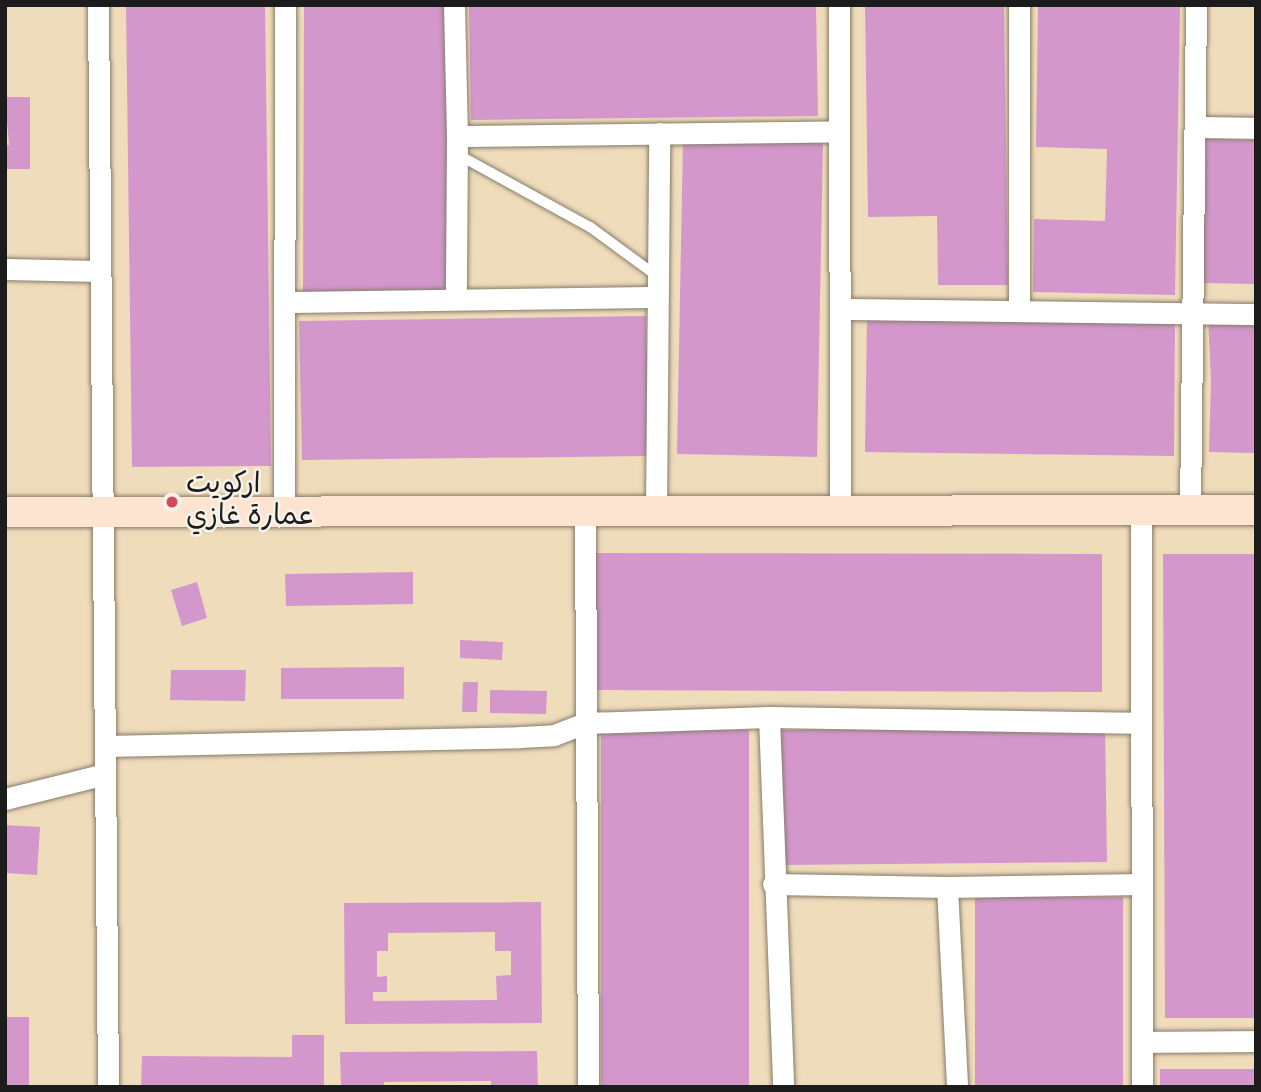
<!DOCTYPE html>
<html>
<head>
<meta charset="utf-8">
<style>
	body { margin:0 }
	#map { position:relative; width:1261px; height:1092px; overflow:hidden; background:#efdcba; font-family:"Indie Flower","Playpen Sans Arabic",sans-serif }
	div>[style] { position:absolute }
	.building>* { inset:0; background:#d397cc }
	.roads { filter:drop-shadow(0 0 2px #867c6b) drop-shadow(0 0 2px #867c6b) }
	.lane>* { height:10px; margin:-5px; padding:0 5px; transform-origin:5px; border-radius:5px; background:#fff }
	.street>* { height:21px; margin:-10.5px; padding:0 10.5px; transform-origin:10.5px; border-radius:10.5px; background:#fff }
	.secondary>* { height:30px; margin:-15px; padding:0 15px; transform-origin:15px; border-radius:15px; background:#fde4d1 }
	.dots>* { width:19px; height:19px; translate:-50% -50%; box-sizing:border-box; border:4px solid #f7f3e8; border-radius:50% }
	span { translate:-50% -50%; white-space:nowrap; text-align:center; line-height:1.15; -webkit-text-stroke:5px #f7f3e8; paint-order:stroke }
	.poi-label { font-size:28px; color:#1c1c1c }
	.left { translate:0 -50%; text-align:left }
	.frame { position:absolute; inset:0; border:7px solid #1c1c1c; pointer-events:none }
</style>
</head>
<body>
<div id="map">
	<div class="building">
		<div style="clip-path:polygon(126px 5px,265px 5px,271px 466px,132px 467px)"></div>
		<div style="clip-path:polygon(304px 5px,447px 5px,447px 293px,303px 292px)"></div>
		<div style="clip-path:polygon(469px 5px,816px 5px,818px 116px,471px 120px)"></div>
		<div style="clip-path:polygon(865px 5px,1004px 5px,1008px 285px,938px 285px,937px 216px,868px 217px)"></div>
		<div style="clip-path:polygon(1038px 5px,1180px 5px,1175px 295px,1033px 292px,1034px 219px,1105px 221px,1107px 149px,1036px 147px)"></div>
		<div style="clip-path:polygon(5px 97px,30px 97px,30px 169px,5px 169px,5px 145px,9px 145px)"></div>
		<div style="clip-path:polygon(1206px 139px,1256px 140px,1256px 284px,1203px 283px)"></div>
		<div style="clip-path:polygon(683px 140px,823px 143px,817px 457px,677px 454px)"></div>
		<div style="clip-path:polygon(646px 316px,649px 456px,302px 460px,299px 321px)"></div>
		<div style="clip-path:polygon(867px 316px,1175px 320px,1174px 456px,865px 452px)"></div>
		<div style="clip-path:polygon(1208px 316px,1256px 316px,1256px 453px,1209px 452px,1211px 379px)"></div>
		<div style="clip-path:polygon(594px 553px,1102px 554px,1102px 692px,594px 690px)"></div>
		<div style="clip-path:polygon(1163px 554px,1256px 554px,1256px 1018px,1165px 1018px)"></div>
		<div style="clip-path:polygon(413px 572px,413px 604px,286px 606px,285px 574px)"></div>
		<div style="clip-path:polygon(197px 582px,207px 618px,182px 626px,171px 590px)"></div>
		<div style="clip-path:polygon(460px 640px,503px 642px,502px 660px,460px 658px)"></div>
		<div style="clip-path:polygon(404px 667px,404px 699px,281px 699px,281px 668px)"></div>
		<div style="clip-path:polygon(171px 670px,246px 670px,245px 701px,170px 700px)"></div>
		<div style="clip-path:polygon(463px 682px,478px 682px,477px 712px,462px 712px)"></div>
		<div style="clip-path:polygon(490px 690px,547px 691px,546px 714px,490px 713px)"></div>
		<div style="clip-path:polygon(1105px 727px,1107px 862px,782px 865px,780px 730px)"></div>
		<div style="clip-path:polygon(601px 730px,749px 730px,749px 1087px,601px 1087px)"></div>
		<div style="clip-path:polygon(5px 825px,40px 827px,37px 875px,5px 873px)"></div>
		<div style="clip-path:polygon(975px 896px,1123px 897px,1123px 1087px,975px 1087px)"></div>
		<div style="clip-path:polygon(evenodd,541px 902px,542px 1023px,345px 1024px,344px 903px,541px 902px,495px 932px,495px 951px,511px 951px,511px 975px,496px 976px,497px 1000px,373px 1001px,373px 992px,387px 992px,387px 976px,377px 977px,377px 951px,388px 951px,388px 933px,495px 932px)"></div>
		<div style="clip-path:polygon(5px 1017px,29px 1017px,29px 1087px,5px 1087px)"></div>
		<div style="clip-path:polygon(292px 1035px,324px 1035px,324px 1087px,141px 1087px,142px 1056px,292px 1057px)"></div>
		<div style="clip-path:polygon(537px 1051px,538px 1087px,491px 1087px,491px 1081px,384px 1082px,384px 1087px,341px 1087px,340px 1052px)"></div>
		<div style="clip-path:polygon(1160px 1069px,1256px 1069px,1256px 1087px,1160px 1087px)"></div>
	</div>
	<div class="roads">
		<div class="lane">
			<div style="left:457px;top:154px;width:152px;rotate:28.8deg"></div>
			<div style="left:590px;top:227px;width:83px;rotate:36.2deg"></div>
		</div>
		<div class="street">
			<div style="left:98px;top:5px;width:1082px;rotate:89.47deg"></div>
			<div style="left:454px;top:5px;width:131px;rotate:88.7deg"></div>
			<div style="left:457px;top:136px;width:163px;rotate:90.4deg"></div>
			<div style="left:839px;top:5px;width:504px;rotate:89.89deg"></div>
			<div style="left:1195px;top:127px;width:61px;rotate:0.9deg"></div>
			<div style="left:457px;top:136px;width:382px;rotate:-0.7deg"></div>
			<div style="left:5px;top:269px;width:95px;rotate:1.2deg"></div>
			<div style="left:284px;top:302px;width:373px;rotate:-0.8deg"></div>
			<div style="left:840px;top:309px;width:416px;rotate:0.7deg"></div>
			<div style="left:1019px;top:310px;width:305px;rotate:-90deg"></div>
			<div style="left:1190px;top:510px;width:505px;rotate:-89.32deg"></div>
			<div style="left:656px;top:511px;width:378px;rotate:-89.5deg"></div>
			<div style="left:1141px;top:511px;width:576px;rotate:89.9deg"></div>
			<div style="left:284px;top:512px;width:507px;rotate:-89.89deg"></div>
			<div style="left:585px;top:512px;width:575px;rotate:89.7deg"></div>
			<div style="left:769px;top:717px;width:370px;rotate:87.8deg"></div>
			<div style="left:105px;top:746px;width:415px;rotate:-1.2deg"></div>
			<div style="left:520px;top:737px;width:34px;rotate:-3deg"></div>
			<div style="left:554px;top:735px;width:34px;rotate:-21deg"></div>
			<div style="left:586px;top:723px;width:183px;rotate:-1.9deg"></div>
			<div style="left:769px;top:717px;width:371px;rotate:0.9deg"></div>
			<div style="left:5px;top:799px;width:103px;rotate:-14deg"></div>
			<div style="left:773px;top:884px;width:174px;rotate:1deg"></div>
			<div style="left:947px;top:887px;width:195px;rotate:-0.9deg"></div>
			<div style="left:947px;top:887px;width:200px;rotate:87.1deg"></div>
			<div style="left:1143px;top:1042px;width:113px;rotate:-0.5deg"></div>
		</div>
		<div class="secondary">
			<div style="left:5px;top:512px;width:1251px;rotate:-0.09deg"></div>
		</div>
	</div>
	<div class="dots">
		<div style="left:172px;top:502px;background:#d1495b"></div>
	</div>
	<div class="poi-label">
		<span class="left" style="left:186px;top:502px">اركويت<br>عمارة غازي</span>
	</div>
	<div class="frame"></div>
</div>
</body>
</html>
